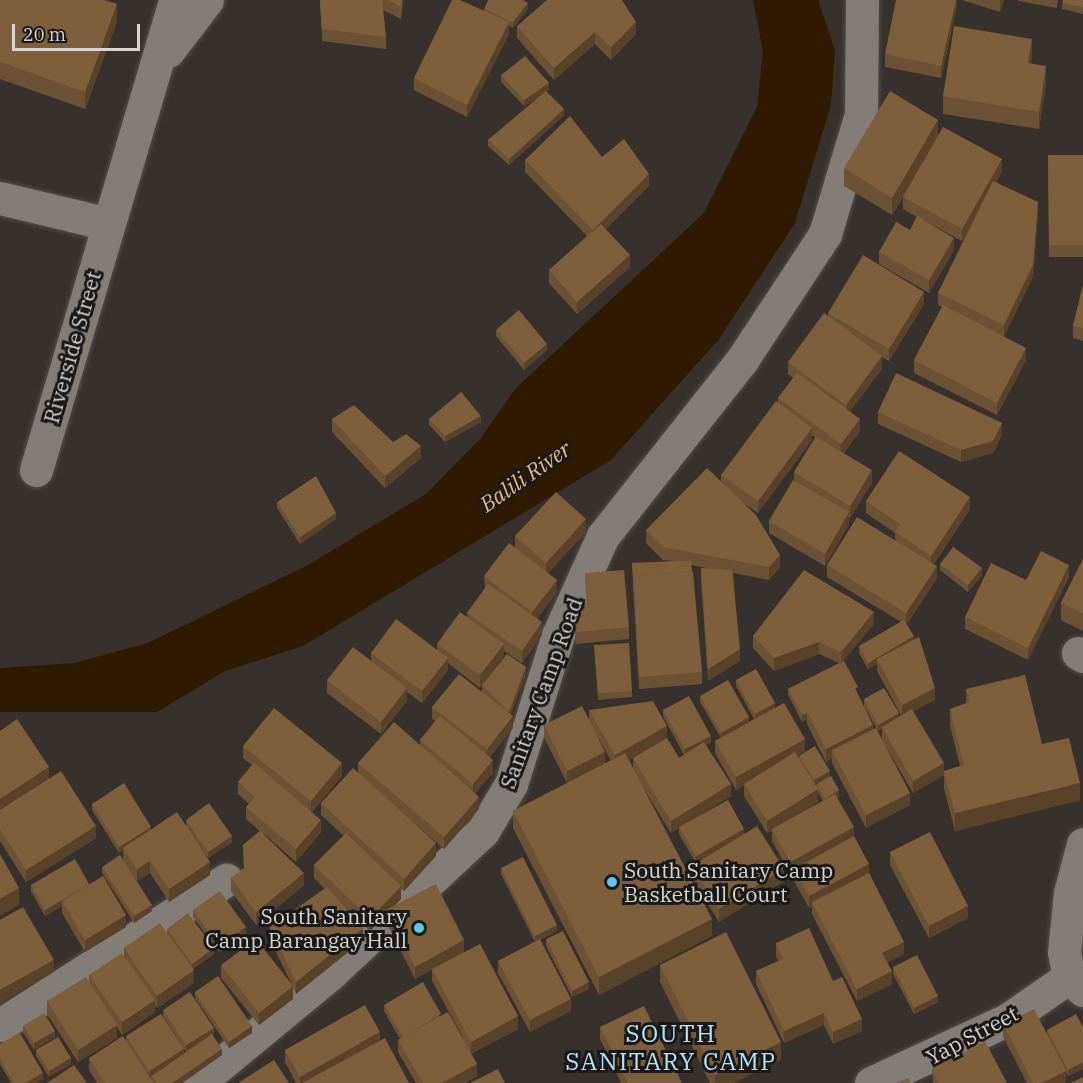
<!DOCTYPE html>
<html>
<head>
<meta charset="utf-8">
<style>
	body { margin:0 }
	#map { position:relative; width:1083px; height:1083px; overflow:hidden; background:#36312c; font-family:"IBM Plex Serif",serif }
	div>[style] { position:absolute }
	.water>* { inset:0; background:#2f1a00 }
	.roads { filter:drop-shadow(0 0 2px #514d49) drop-shadow(0 0 2px #514d49) }
	.minor>* { height:33px; margin:-16.5px; padding:0 16.5px; transform-origin:16.5px; border-radius:16.5px; background:#837d77 }
	.wall>* { inset:0; background:#6c5234 }
	.shaded-wall>* { inset:0; background:#58422a }
	.building>* { inset:0; background:#7e5f3c }
	.dots>* { width:16px; height:16px; translate:-50% -50%; box-sizing:border-box; border:3px solid #1b1917; border-radius:50% }
	span { translate:-50% -50%; white-space:nowrap; text-align:center; line-height:1.15; -webkit-text-stroke:6px #1b1917; paint-order:stroke }
	.street-label { font-size:21px; color:#d7d4d1 }
	.poi-label { font-size:21px; color:#d7d4d1 }
	.left { translate:0 -50%; text-align:left }
	.right { translate:-100% -50%; text-align:right }
	.water-label { font-size:22px; color:#e8b57b; font-style:italic }
	.quarter-label { font-size:24px; color:#b0e6f7; letter-spacing:1.5px }
	.scale { position:absolute; left:12px; top:24px; width:128px; height:27px; box-sizing:border-box; border:3px solid #d7d4d1; border-top:0; padding-left:8px; font-size:18px; line-height:21px; white-space:nowrap; color:#d7d4d1; -webkit-text-stroke:4px #1b1917; paint-order:stroke }
</style>
</head>
<body>
<div id="map">
	<div class="water">
		<div style="clip-path:polygon(753px 0,818px 0,835px 50px,831px 105px,795px 223px,719px 339px,611px 460px,303px 646px,225px 671px,157px 712px,0 712px,0 668px,74px 663px,148px 643px,308px 565px,426px 494px,481px 438px,515px 389px,704px 213px,757px 107px,763px 51px)"></div>
	</div>
	<div class="roads">
		<div class="minor">
			<div style="left:168px;top:51px;width:64px;rotate:-52.6deg"></div>
			<div style="left:0;top:198px;width:111px;rotate:13.5deg"></div>
			<div style="left:36px;top:470px;width:490px;rotate:-73.5deg"></div>
			<div style="left:1078px;top:653px;width:6px;rotate:31deg"></div>
			<div style="left:1083px;top:844px;width:51px;rotate:104.9deg"></div>
			<div style="left:1070px;top:893px;width:59px;rotate:95.8deg"></div>
			<div style="left:1064px;top:952px;width:25px;rotate:79deg"></div>
			<div style="left:1069px;top:977px;width:19px;rotate:43deg"></div>
			<div style="left:0;top:1025px;width:269px;rotate:-32.7deg"></div>
			<div style="left:198px;top:1083px;width:170px;rotate:-39.5deg"></div>
			<div style="left:329px;top:975px;width:211px;rotate:-43.1deg"></div>
			<div style="left:483px;top:831px;width:55px;rotate:-59.2deg"></div>
			<div style="left:511px;top:784px;width:156px;rotate:-72.5deg"></div>
			<div style="left:558px;top:635px;width:109px;rotate:-65.6deg"></div>
			<div style="left:603px;top:536px;width:224px;rotate:-51.7deg"></div>
			<div style="left:742px;top:360px;width:151px;rotate:-56.6deg"></div>
			<div style="left:825px;top:234px;width:125px;rotate:-73.3deg"></div>
			<div style="left:861px;top:114px;width:114px;rotate:-89.5deg"></div>
			<div style="left:871px;top:1083px;width:150px;rotate:-24.9deg"></div>
			<div style="left:1007px;top:1020px;width:75px;rotate:-34.7deg"></div>
		</div>
	</div>
	<div class="wall">
		<div style="clip-path:polygon(0 0,117px 22px,85px 109px,0 79px)"></div>
		<div style="clip-path:polygon(320px 0,403px 0,401px 19px,383px 10px,386px 37px,386px 49px,322px 41px)"></div>
		<div style="clip-path:polygon(957px 0,957px 5px,941px 78px,885px 67px,885px 54px)"></div>
		<div style="clip-path:polygon(962px 0,1004px 0,1000px 12px)"></div>
		<div style="clip-path:polygon(1018px 0,1058px 0,1057px 8px,1018px 1px)"></div>
		<div style="clip-path:polygon(1083px 0,1083px 14px,1062px 9px,1062px 3px)"></div>
		<div style="clip-path:polygon(484px 9px,528px 9px,513px 28px,509px 26px,509px 34px,467px 117px,414px 90px,414px 78px,484px 11px)"></div>
		<div style="clip-path:polygon(517px 26px,636px 34px,611px 60px,595px 44px,554px 80px,517px 38px)"></div>
		<div style="clip-path:polygon(1032px 56px,1031px 63px,1046px 83px,1039px 129px,943px 114px,943px 96px)"></div>
		<div style="clip-path:polygon(501px 75px,549px 90px,546px 92px,564px 115px,509px 165px,488px 146px,488px 140px,539px 97px,524px 106px,501px 82px)"></div>
		<div style="clip-path:polygon(938px 136px,1002px 172px,996px 182px,1038px 214px,1033px 277px,1004px 336px,1026px 360px,997px 415px,914px 373px,914px 360px,942px 307px,938px 305px,938px 293px,972px 223px,962px 241px,922px 219px,954px 250px,929px 293px,879px 264px,879px 252px,910px 230px,917px 217px,903px 209px,903px 197px,892px 215px,844px 186px,844px 168px)"></div>
		<div style="clip-path:polygon(1048px 155px,1083px 155px,1083px 257px,1049px 257px)"></div>
		<div style="clip-path:polygon(602px 157px,649px 186px,606px 229px,630px 267px,577px 314px,549px 283px,549px 270px,587px 236px,525px 172px,525px 160px)"></div>
		<div style="clip-path:polygon(1083px 285px,1083px 341px,1073px 338px,1073px 326px)"></div>
		<div style="clip-path:polygon(924px 304px,889px 361px,882px 357px,882px 369px,850px 411px,860px 431px,844px 453px,872px 482px,850px 518px,849px 517px,849px 524px,825px 566px,769px 533px,769px 521px,794px 481px,794px 472px,815px 437px,812px 435px,812px 440px,758px 513px,745px 504px,780px 567px,769px 580px,733px 573px,740px 661px,708px 681px,701px 580px,701px 568px,712px 569px,691px 565px,702px 672px,702px 684px,639px 689px,633px 583px,632px 563px,674px 561px,663px 560px,646px 543px,646px 530px,721px 482px,721px 475px,778px 403px,778px 398px,793px 378px,788px 374px,788px 362px,828px 316px,828px 313px)"></div>
		<div style="clip-path:polygon(496px 330px,547px 350px,524px 370px,496px 336px)"></div>
		<div style="clip-path:polygon(878px 412px,1002px 435px,993px 453px,961px 462px,878px 424px)"></div>
		<div style="clip-path:polygon(332px 419px,393px 442px,421px 458px,385px 488px,332px 432px)"></div>
		<div style="clip-path:polygon(429px 419px,481px 422px,445px 442px,429px 425px)"></div>
		<div style="clip-path:polygon(866px 501px,970px 509px,934px 564px,937px 578px,907px 624px,914px 639px,935px 700px,913px 711px,944px 775px,913px 793px,882px 740px,910px 805px,866px 828px,832px 763px,832px 758px,826px 762px,807px 724px,807px 719px,802px 722px,788px 695px,788px 689px,839px 663px,819px 654px,774px 671px,753px 648px,753px 636px,874px 624px,843px 661px,873px 730px,882px 739px,882px 729px,878px 731px,864px 706px,864px 699px,899px 717px,901px 715px,877px 671px,877px 664px,868px 669px,859px 653px,859px 646px,901px 622px,827px 577px,827px 565px,895px 540px,895px 533px,866px 513px)"></div>
		<div style="clip-path:polygon(277px 502px,336px 519px,300px 544px,277px 508px)"></div>
		<div style="clip-path:polygon(586px 532px,548px 573px,557px 592px,537px 619px,542px 635px,522px 663px,504px 651px,504px 656px,482px 685px,526px 673px,511px 714px,513px 728px,489px 758px,493px 773px,475px 793px,479px 809px,444px 849px,415px 824px,436px 856px,404px 891px,401px 889px,401px 899px,395px 905px,464px 952px,518px 1029px,471px 1054px,477px 1076px,465px 1083px,416px 1083px,398px 1052px,398px 1040px,400px 1039px,384px 1011px,384px 1005px,441px 1016px,463px 1038px,432px 981px,432px 969px,415px 979px,386px 922px,386px 914px,370px 931px,342px 905px,363px 940px,296px 994px,293px 988px,293px 999px,259px 1025px,221px 978px,221px 965px,292px 985px,270px 940px,270px 927px,325px 889px,314px 878px,314px 865px,344px 836px,321px 815px,321px 803px,358px 772px,358px 763px,420px 745px,420px 740px,435px 721px,432px 719px,432px 707px,482px 692px,482px 685px,480px 688px,448px 663px,448px 670px,422px 703px,407px 692px,407px 701px,381px 734px,327px 693px,327px 680px,371px 661px,371px 653px,437px 650px,437px 644px,467px 617px,467px 613px,485px 588px,484px 576px,515px 548px,515px 536px)"></div>
		<div style="clip-path:polygon(1083px 559px,1083px 631px,1061px 620px,1061px 603px)"></div>
		<div style="clip-path:polygon(940px 564px,982px 575px,968px 592px,940px 570px)"></div>
		<div style="clip-path:polygon(585px 573px,629px 627px,629px 639px,576px 644px,573px 617px,573px 605px,587px 603px)"></div>
		<div style="clip-path:polygon(1069px 577px,1028px 660px,965px 629px,965px 617px,1026px 580px)"></div>
		<div style="clip-path:polygon(594px 645px,632px 691px,632px 697px,598px 700px)"></div>
		<div style="clip-path:polygon(evenodd,736px 680px,775px 708px,805px 751px,797px 756px,799px 760px,799px 756px,830px 776px,839px 796px,837px 798px,904px 954px,887px 962px,892px 984px,857px 1001px,812px 914px,812px 907px,809px 908px,794px 881px,794px 872px,790px 874px,772px 841px,772px 831px,767px 833px,744px 796px,744px 785px,736px 790px,715px 753px,715px 741px,721px 738px,700px 702px,700px 696px,749px 722px,754px 719px,736px 686px,736px 680px,818px 793px,823px 801px,793px 817px,818px 802px,818px 793px)"></div>
		<div style="clip-path:polygon(966px 689px,1042px 744px,1080px 800px,955px 831px,944px 788px,944px 771px,960px 766px,950px 726px,950px 709px,966px 703px)"></div>
		<div style="clip-path:polygon(evenodd,589px 710px,667px 739px,679px 758px,684px 755px,663px 716px,663px 710px,711px 742px,706px 745px,731px 796px,684px 825px,744px 834px,784px 881px,719px 922px,692px 878px,692px 866px,716px 851px,696px 863px,679px 834px,679px 828px,671px 833px,642px 786px,712px 936px,599px 995px,513px 828px,513px 811px,567px 783px,544px 737px,544px 725px,589px 720px,589px 710px,599px 739px,611px 761px,605px 764px,599px 739px,589px 710px,639px 754px,633px 758px,633px 768px,629px 760px,639px 754px)"></div>
		<div style="clip-path:polygon(0 731px,49px 779px,96px 838px,26px 882px,0 841px)"></div>
		<div style="clip-path:polygon(243px 746px,342px 776px,312px 812px,321px 832px,296px 862px,263px 833px,304px 885px,256px 925px,231px 891px,231px 878px,244px 869px,243px 845px,260px 831px,246px 819px,246px 807px,249px 804px,238px 794px,238px 782px,252px 765px,243px 758px)"></div>
		<div style="clip-path:polygon(92px 804px,151px 830px,186px 825px,186px 820px,232px 842px,208px 858px,195px 840px,210px 875px,169px 902px,150px 873px,137px 881px,123px 860px,123px 850px,119px 853px,92px 810px)"></div>
		<div style="clip-path:polygon(890px 852px,968px 918px,929px 938px,890px 865px)"></div>
		<div style="clip-path:polygon(102px 867px,152px 911px,134px 923px,102px 873px)"></div>
		<div style="clip-path:polygon(501px 868px,557px 931px,540px 940px,571px 1011px,530px 1032px,498px 973px,498px 961px,535px 942px,501px 874px)"></div>
		<div style="clip-path:polygon(89px 884px,126px 927px,85px 952px,62px 913px,62px 906px,45px 916px,31px 891px,31px 885px)"></div>
		<div style="clip-path:polygon(193px 910px,246px 933px,219px 952px,193px 917px)"></div>
		<div style="clip-path:polygon(167px 929px,214px 954px,193px 969px,194px 983px,157px 1008px,155px 1005px,155px 1012px,122px 1035px,117px 1027px,117px 1038px,78px 1062px,47px 1014px,47px 1001px,89px 983px,89px 975px,124px 955px,124px 948px,167px 932px)"></div>
		<div style="clip-path:polygon(546px 939px,589px 989px,572px 997px,546px 946px)"></div>
		<div style="clip-path:polygon(776px 943px,833px 981px,862px 1031px,833px 1044px,824px 1025px,784px 1043px,756px 984px,756px 971px,778px 961px,776px 956px)"></div>
		<div style="clip-path:polygon(660px 965px,781px 1060px,733px 1083px,710px 1083px,660px 982px)"></div>
		<div style="clip-path:polygon(893px 967px,938px 1002px,914px 1014px,893px 974px)"></div>
		<div style="clip-path:polygon(195px 992px,252px 1033px,229px 1048px,195px 998px)"></div>
		<div style="clip-path:polygon(163px 1010px,214px 1034px,212px 1035px,222px 1055px,182px 1083px,97px 1083px,89px 1070px,89px 1058px,126px 1041px,126px 1036px,184px 1053px,186px 1052px,163px 1016px)"></div>
		<div style="clip-path:polygon(1003px 1024px,1047px 1034px,1047px 1030px,1083px 1027px,1083px 1069px,1068px 1076px,1066px 1072px,1066px 1083px,1027px 1083px,1003px 1037px)"></div>
		<div style="clip-path:polygon(23px 1026px,55px 1037px,34px 1050px,23px 1032px)"></div>
		<div style="clip-path:polygon(600px 1027px,682px 1083px,621px 1083px,600px 1039px)"></div>
		<div style="clip-path:polygon(380px 1041px,409px 1083px,296px 1083px,285px 1062px,285px 1050px)"></div>
		<div style="clip-path:polygon(0 1044px,43px 1079px,36px 1083px,11px 1083px,0 1064px)"></div>
		<div style="clip-path:polygon(36px 1050px,71px 1064px,49px 1077px,36px 1056px)"></div>
		<div style="clip-path:polygon(932px 1069px,1007px 1083px,933px 1083px)"></div>
	</div>
	<div class="shaded-wall">
		<div style="clip-path:polygon(956px 0,957px 0,957px 5px,941px 78px,941px 66px)"></div>
		<div style="clip-path:polygon(1000px 0,1004px 0,1000px 12px)"></div>
		<div style="clip-path:polygon(528px 3px,528px 9px,513px 28px,513px 22px)"></div>
		<div style="clip-path:polygon(117px 4px,117px 22px,85px 109px,85px 92px)"></div>
		<div style="clip-path:polygon(509px 22px,509px 34px,467px 117px,467px 105px)"></div>
		<div style="clip-path:polygon(636px 22px,636px 34px,611px 60px,611px 47px)"></div>
		<div style="clip-path:polygon(595px 32px,595px 44px,554px 80px,554px 68px)"></div>
		<div style="clip-path:polygon(1032px 39px,1032px 56px,1028px 80px,1028px 63px)"></div>
		<div style="clip-path:polygon(1046px 66px,1046px 83px,1039px 129px,1039px 112px)"></div>
		<div style="clip-path:polygon(549px 83px,549px 90px,524px 106px,524px 100px)"></div>
		<div style="clip-path:polygon(564px 109px,564px 115px,509px 165px,509px 159px)"></div>
		<div style="clip-path:polygon(938px 120px,938px 137px,892px 215px,892px 198px)"></div>
		<div style="clip-path:polygon(1002px 159px,1002px 172px,962px 241px,962px 229px)"></div>
		<div style="clip-path:polygon(649px 174px,649px 186px,593px 242px,593px 230px)"></div>
		<div style="clip-path:polygon(1038px 202px,1038px 214px,1033px 277px,1004px 337px,1004px 325px)"></div>
		<div style="clip-path:polygon(954px 238px,954px 250px,929px 293px,929px 280px)"></div>
		<div style="clip-path:polygon(630px 255px,630px 267px,577px 314px,577px 302px)"></div>
		<div style="clip-path:polygon(924px 292px,924px 304px,889px 361px,889px 349px)"></div>
		<div style="clip-path:polygon(547px 344px,547px 350px,524px 370px,524px 363px)"></div>
		<div style="clip-path:polygon(1026px 348px,1026px 360px,997px 415px,997px 403px)"></div>
		<div style="clip-path:polygon(882px 356px,882px 369px,846px 417px,846px 405px)"></div>
		<div style="clip-path:polygon(481px 416px,481px 422px,445px 442px,445px 436px)"></div>
		<div style="clip-path:polygon(860px 419px,860px 431px,841px 456px,841px 444px)"></div>
		<div style="clip-path:polygon(1002px 423px,1002px 435px,993px 453px,961px 462px,961px 450px)"></div>
		<div style="clip-path:polygon(812px 428px,812px 440px,758px 513px,758px 501px)"></div>
		<div style="clip-path:polygon(421px 446px,421px 458px,385px 488px,385px 476px)"></div>
		<div style="clip-path:polygon(872px 470px,872px 482px,850px 518px,850px 506px)"></div>
		<div style="clip-path:polygon(970px 497px,970px 509px,931px 568px,931px 556px)"></div>
		<div style="clip-path:polygon(849px 512px,849px 524px,825px 566px,825px 554px)"></div>
		<div style="clip-path:polygon(336px 513px,336px 519px,300px 544px,300px 537px)"></div>
		<div style="clip-path:polygon(586px 519px,586px 532px,546px 576px,546px 563px)"></div>
		<div style="clip-path:polygon(780px 555px,780px 567px,769px 580px,769px 567px)"></div>
		<div style="clip-path:polygon(1069px 565px,1069px 577px,1028px 660px,1028px 648px)"></div>
		<div style="clip-path:polygon(937px 566px,937px 578px,906px 625px,906px 613px)"></div>
		<div style="clip-path:polygon(982px 568px,982px 575px,968px 592px,968px 585px)"></div>
		<div style="clip-path:polygon(557px 580px,557px 592px,532px 625px,532px 612px)"></div>
		<div style="clip-path:polygon(874px 612px,874px 624px,841px 664px,841px 652px)"></div>
		<div style="clip-path:polygon(542px 622px,542px 635px,522px 663px,522px 651px)"></div>
		<div style="clip-path:polygon(914px 636px,914px 643px,877px 659px,877px 664px,868px 669px,868px 663px)"></div>
		<div style="clip-path:polygon(819px 642px,819px 654px,774px 671px,774px 658px)"></div>
		<div style="clip-path:polygon(504px 644px,504px 656px,480px 688px,480px 675px)"></div>
		<div style="clip-path:polygon(740px 649px,740px 661px,708px 681px,708px 669px)"></div>
		<div style="clip-path:polygon(448px 658px,448px 670px,422px 703px,422px 691px)"></div>
		<div style="clip-path:polygon(526px 667px,526px 673px,509px 719px,509px 712px)"></div>
		<div style="clip-path:polygon(407px 688px,407px 701px,381px 734px,381px 722px)"></div>
		<div style="clip-path:polygon(935px 688px,935px 700px,902px 717px,902px 705px)"></div>
		<div style="clip-path:polygon(775px 703px,775px 709px,755px 720px,755px 714px)"></div>
		<div style="clip-path:polygon(807px 713px,807px 719px,802px 722px,802px 715px)"></div>
		<div style="clip-path:polygon(899px 713px,899px 719px,882px 727px,882px 729px,878px 731px,878px 725px)"></div>
		<div style="clip-path:polygon(513px 716px,513px 728px,487px 761px,487px 749px)"></div>
		<div style="clip-path:polygon(749px 717px,749px 724px,721px 739px,721px 733px)"></div>
		<div style="clip-path:polygon(873px 725px,873px 737px,832px 750px,832px 758px,826px 762px,826px 749px)"></div>
		<div style="clip-path:polygon(667px 726px,667px 739px,615px 768px,615px 755px)"></div>
		<div style="clip-path:polygon(711px 736px,711px 742px,685px 755px,685px 749px)"></div>
		<div style="clip-path:polygon(805px 739px,805px 751px,736px 790px,736px 777px)"></div>
		<div style="clip-path:polygon(605px 752px,605px 764px,567px 783px,567px 771px)"></div>
		<div style="clip-path:polygon(493px 760px,493px 773px,473px 796px,473px 784px)"></div>
		<div style="clip-path:polygon(342px 763px,342px 776px,311px 813px,311px 801px)"></div>
		<div style="clip-path:polygon(944px 763px,944px 775px,913px 793px,913px 781px)"></div>
		<div style="clip-path:polygon(49px 767px,49px 779px,0 811px,0 799px)"></div>
		<div style="clip-path:polygon(830px 771px,830px 777px,814px 786px,814px 780px)"></div>
		<div style="clip-path:polygon(1080px 783px,1080px 800px,955px 831px,955px 813px)"></div>
		<div style="clip-path:polygon(731px 784px,731px 796px,671px 833px,671px 821px)"></div>
		<div style="clip-path:polygon(818px 789px,818px 802px,767px 833px,767px 821px)"></div>
		<div style="clip-path:polygon(839px 790px,839px 796px,825px 805px,825px 799px)"></div>
		<div style="clip-path:polygon(910px 793px,910px 805px,866px 828px,866px 815px)"></div>
		<div style="clip-path:polygon(479px 797px,479px 809px,444px 849px,444px 837px)"></div>
		<div style="clip-path:polygon(321px 820px,321px 832px,296px 862px,296px 849px)"></div>
		<div style="clip-path:polygon(96px 826px,96px 838px,26px 882px,26px 870px)"></div>
		<div style="clip-path:polygon(151px 827px,151px 833px,123px 848px,123px 850px,119px 853px,119px 847px)"></div>
		<div style="clip-path:polygon(854px 827px,854px 839px,794px 869px,794px 872px,790px 874px,790px 862px)"></div>
		<div style="clip-path:polygon(744px 829px,744px 835px,696px 863px,696px 856px)"></div>
		<div style="clip-path:polygon(232px 836px,232px 842px,208px 858px,208px 852px)"></div>
		<div style="clip-path:polygon(436px 843px,436px 856px,404px 891px,404px 879px)"></div>
		<div style="clip-path:polygon(150px 861px,150px 873px,137px 881px,137px 869px)"></div>
		<div style="clip-path:polygon(210px 862px,210px 875px,169px 902px,169px 889px)"></div>
		<div style="clip-path:polygon(869px 864px,869px 876px,812px 902px,812px 907px,809px 908px,809px 896px)"></div>
		<div style="clip-path:polygon(784px 869px,784px 881px,719px 922px,719px 909px)"></div>
		<div style="clip-path:polygon(304px 873px,304px 885px,256px 925px,256px 912px)"></div>
		<div style="clip-path:polygon(89px 884px,62px 901px,62px 906px,45px 916px,45px 910px)"></div>
		<div style="clip-path:polygon(401px 886px,401px 899px,388px 913px,386px 910px,386px 914px,370px 931px,370px 919px)"></div>
		<div style="clip-path:polygon(19px 888px,19px 905px,0 916px,0 899px)"></div>
		<div style="clip-path:polygon(152px 905px,152px 911px,134px 923px,134px 916px)"></div>
		<div style="clip-path:polygon(968px 906px,968px 918px,929px 938px,929px 926px)"></div>
		<div style="clip-path:polygon(126px 915px,126px 927px,85px 952px,85px 940px)"></div>
		<div style="clip-path:polygon(712px 919px,712px 936px,599px 995px,599px 977px)"></div>
		<div style="clip-path:polygon(557px 925px,557px 931px,535px 942px,535px 936px)"></div>
		<div style="clip-path:polygon(246px 927px,246px 933px,219px 952px,219px 946px)"></div>
		<div style="clip-path:polygon(363px 928px,363px 940px,296px 994px,296px 982px)"></div>
		<div style="clip-path:polygon(464px 940px,464px 952px,415px 979px,415px 967px)"></div>
		<div style="clip-path:polygon(904px 942px,904px 954px,882px 965px,882px 953px)"></div>
		<div style="clip-path:polygon(214px 948px,214px 954px,192px 970px,192px 964px)"></div>
		<div style="clip-path:polygon(54px 960px,54px 972px,0 1003px,0 990px)"></div>
		<div style="clip-path:polygon(194px 970px,194px 983px,157px 1008px,157px 996px)"></div>
		<div style="clip-path:polygon(892px 971px,892px 984px,857px 1001px,857px 989px)"></div>
		<div style="clip-path:polygon(589px 982px,589px 989px,572px 997px,572px 991px)"></div>
		<div style="clip-path:polygon(293px 986px,293px 999px,259px 1025px,259px 1013px)"></div>
		<div style="clip-path:polygon(938px 996px,938px 1002px,914px 1014px,914px 1008px)"></div>
		<div style="clip-path:polygon(571px 999px,571px 1011px,530px 1032px,530px 1020px)"></div>
		<div style="clip-path:polygon(155px 1000px,155px 1012px,122px 1035px,122px 1022px)"></div>
		<div style="clip-path:polygon(824px 1013px,824px 1025px,784px 1043px,784px 1031px)"></div>
		<div style="clip-path:polygon(518px 1016px,518px 1029px,471px 1054px,471px 1042px)"></div>
		<div style="clip-path:polygon(862px 1019px,862px 1031px,833px 1044px,833px 1032px)"></div>
		<div style="clip-path:polygon(117px 1025px,117px 1038px,78px 1062px,78px 1050px)"></div>
		<div style="clip-path:polygon(252px 1026px,252px 1033px,229px 1048px,229px 1042px)"></div>
		<div style="clip-path:polygon(214px 1028px,214px 1034px,186px 1052px,186px 1045px)"></div>
		<div style="clip-path:polygon(55px 1031px,55px 1037px,34px 1050px,34px 1043px)"></div>
		<div style="clip-path:polygon(380px 1032px,380px 1044px,311px 1083px,300px 1083px,300px 1077px)"></div>
		<div style="clip-path:polygon(781px 1042px,781px 1060px,733px 1083px,715px 1083px,715px 1075px)"></div>
		<div style="clip-path:polygon(184px 1049px,184px 1055px,149px 1078px,149px 1071px)"></div>
		<div style="clip-path:polygon(222px 1049px,222px 1055px,182px 1083px,172px 1083px)"></div>
		<div style="clip-path:polygon(71px 1058px,71px 1064px,49px 1077px,49px 1071px)"></div>
		<div style="clip-path:polygon(1083px 1062px,1083px 1069px,1068px 1076px,1068px 1070px)"></div>
		<div style="clip-path:polygon(477px 1064px,477px 1076px,465px 1083px,442px 1083px)"></div>
		<div style="clip-path:polygon(1066px 1071px,1066px 1083px,1042px 1083px)"></div>
		<div style="clip-path:polygon(43px 1073px,43px 1079px,36px 1083px,25px 1083px)"></div>
	</div>
	<div class="building">
		<div style="clip-path:polygon(0 0,104px 0,117px 4px,85px 92px,0 62px)"></div>
		<div style="clip-path:polygon(320px 0,382px 0,386px 37px,322px 29px)"></div>
		<div style="clip-path:polygon(388px 0,402px 0,401px 7px)"></div>
		<div style="clip-path:polygon(452px 0,460px 0,509px 22px,467px 105px,414px 78px)"></div>
		<div style="clip-path:polygon(488px 0,523px 0,528px 3px,513px 22px,484px 9px)"></div>
		<div style="clip-path:polygon(547px 0,622px 0,636px 22px,611px 47px,595px 32px,554px 68px,517px 26px)"></div>
		<div style="clip-path:polygon(896px 0,956px 0,941px 66px,885px 54px)"></div>
		<div style="clip-path:polygon(1063px 0,1083px 0,1083px 7px,1062px 3px)"></div>
		<div style="clip-path:polygon(954px 26px,1032px 39px,1028px 63px,1046px 66px,1039px 112px,943px 96px)"></div>
		<div style="clip-path:polygon(525px 56px,549px 83px,524px 100px,501px 75px)"></div>
		<div style="clip-path:polygon(546px 91px,564px 109px,509px 159px,488px 140px)"></div>
		<div style="clip-path:polygon(890px 91px,938px 120px,892px 198px,844px 168px)"></div>
		<div style="clip-path:polygon(570px 116px,602px 157px,624px 139px,649px 174px,593px 230px,525px 160px)"></div>
		<div style="clip-path:polygon(943px 127px,1002px 159px,962px 229px,903px 197px)"></div>
		<div style="clip-path:polygon(1048px 155px,1083px 155px,1083px 245px,1049px 245px)"></div>
		<div style="clip-path:polygon(993px 181px,1038px 202px,1033px 265px,1004px 325px,938px 293px)"></div>
		<div style="clip-path:polygon(917px 216px,954px 238px,929px 280px,879px 252px,896px 222px,910px 230px)"></div>
		<div style="clip-path:polygon(601px 224px,630px 255px,577px 302px,549px 270px)"></div>
		<div style="clip-path:polygon(863px 255px,924px 292px,889px 349px,828px 313px)"></div>
		<div style="clip-path:polygon(1083px 285px,1083px 328px,1073px 326px)"></div>
		<div style="clip-path:polygon(943px 305px,1026px 348px,997px 403px,914px 360px)"></div>
		<div style="clip-path:polygon(519px 310px,547px 344px,524px 363px,496px 330px)"></div>
		<div style="clip-path:polygon(824px 313px,882px 356px,846px 405px,788px 362px)"></div>
		<div style="clip-path:polygon(797px 373px,860px 419px,841px 444px,778px 398px)"></div>
		<div style="clip-path:polygon(896px 373px,1002px 423px,993px 441px,961px 450px,878px 412px)"></div>
		<div style="clip-path:polygon(461px 392px,481px 416px,445px 436px,429px 419px)"></div>
		<div style="clip-path:polygon(776px 401px,812px 428px,758px 501px,721px 475px)"></div>
		<div style="clip-path:polygon(354px 405px,393px 442px,406px 434px,421px 446px,385px 476px,332px 419px)"></div>
		<div style="clip-path:polygon(816px 437px,872px 470px,850px 506px,794px 472px)"></div>
		<div style="clip-path:polygon(899px 451px,970px 497px,931px 556px,895px 532px,900px 524px,866px 501px)"></div>
		<div style="clip-path:polygon(707px 468px,756px 515px,780px 555px,769px 567px,663px 547px,646px 530px)"></div>
		<div style="clip-path:polygon(316px 476px,336px 513px,300px 537px,277px 502px)"></div>
		<div style="clip-path:polygon(793px 480px,849px 512px,825px 554px,769px 521px)"></div>
		<div style="clip-path:polygon(556px 492px,586px 519px,546px 563px,515px 536px)"></div>
		<div style="clip-path:polygon(857px 517px,937px 566px,906px 613px,827px 565px)"></div>
		<div style="clip-path:polygon(509px 543px,557px 580px,532px 612px,484px 576px)"></div>
		<div style="clip-path:polygon(953px 547px,982px 568px,968px 585px,940px 564px)"></div>
		<div style="clip-path:polygon(1041px 551px,1069px 565px,1028px 648px,965px 617px,991px 563px,1026px 580px)"></div>
		<div style="clip-path:polygon(1083px 559px,1083px 613px,1061px 603px)"></div>
		<div style="clip-path:polygon(691px 561px,692px 572px,633px 575px,634px 577px,633px 577px,632px 563px)"></div>
		<div style="clip-path:polygon(701px 568px,732px 570px,740px 649px,708px 669px)"></div>
		<div style="clip-path:polygon(624px 570px,629px 627px,576px 632px,573px 605px,588px 603px,585px 573px)"></div>
		<div style="clip-path:polygon(804px 570px,874px 612px,841px 652px,819px 642px,774px 658px,753px 636px)"></div>
		<div style="clip-path:polygon(693px 572px,702px 672px,639px 677px,633px 575px)"></div>
		<div style="clip-path:polygon(488px 584px,542px 622px,522px 651px,467px 613px)"></div>
		<div style="clip-path:polygon(460px 612px,504px 644px,480px 675px,437px 644px)"></div>
		<div style="clip-path:polygon(396px 619px,448px 658px,422px 691px,371px 653px)"></div>
		<div style="clip-path:polygon(904px 620px,914px 636px,868px 663px,859px 646px)"></div>
		<div style="clip-path:polygon(919px 637px,935px 688px,902px 705px,877px 659px)"></div>
		<div style="clip-path:polygon(629px 643px,632px 691px,598px 693px,594px 645px)"></div>
		<div style="clip-path:polygon(353px 647px,407px 688px,381px 722px,327px 680px)"></div>
		<div style="clip-path:polygon(507px 654px,526px 667px,509px 712px,482px 685px)"></div>
		<div style="clip-path:polygon(844px 661px,858px 687px,802px 715px,788px 689px)"></div>
		<div style="clip-path:polygon(756px 669px,775px 703px,755px 714px,736px 680px)"></div>
		<div style="clip-path:polygon(459px 674px,513px 716px,487px 749px,432px 707px)"></div>
		<div style="clip-path:polygon(1025px 675px,1042px 744px,1069px 738px,1080px 783px,955px 813px,944px 771px,964px 765px,950px 709px,970px 702px,966px 689px)"></div>
		<div style="clip-path:polygon(728px 680px,749px 717px,721px 733px,700px 696px)"></div>
		<div style="clip-path:polygon(855px 688px,873px 725px,826px 749px,807px 712px)"></div>
		<div style="clip-path:polygon(884px 688px,899px 713px,878px 725px,864px 699px)"></div>
		<div style="clip-path:polygon(689px 696px,711px 736px,685px 749px,663px 710px)"></div>
		<div style="clip-path:polygon(653px 701px,667px 726px,615px 755px,589px 710px)"></div>
		<div style="clip-path:polygon(784px 703px,805px 739px,736px 777px,715px 741px)"></div>
		<div style="clip-path:polygon(582px 706px,605px 752px,567px 771px,544px 725px)"></div>
		<div style="clip-path:polygon(274px 708px,342px 763px,311px 801px,243px 746px)"></div>
		<div style="clip-path:polygon(912px 709px,944px 763px,913px 781px,882px 727px)"></div>
		<div style="clip-path:polygon(440px 716px,493px 760px,473px 784px,420px 740px)"></div>
		<div style="clip-path:polygon(17px 719px,49px 767px,0 799px,0 731px)"></div>
		<div style="clip-path:polygon(394px 722px,479px 797px,444px 837px,358px 763px)"></div>
		<div style="clip-path:polygon(876px 728px,910px 793px,866px 815px,832px 750px)"></div>
		<div style="clip-path:polygon(667px 738px,679px 758px,704px 742px,731px 784px,671px 821px,633px 758px)"></div>
		<div style="clip-path:polygon(815px 746px,830px 771px,814px 780px,799px 756px)"></div>
		<div style="clip-path:polygon(795px 752px,818px 789px,767px 821px,744px 784px)"></div>
		<div style="clip-path:polygon(625px 753px,712px 919px,599px 977px,513px 811px)"></div>
		<div style="clip-path:polygon(254px 763px,321px 820px,296px 849px,246px 807px,255px 797px,238px 782px)"></div>
		<div style="clip-path:polygon(353px 768px,436px 843px,404px 879px,321px 803px)"></div>
		<div style="clip-path:polygon(61px 771px,96px 826px,26px 870px,0 829px,0 810px)"></div>
		<div style="clip-path:polygon(831px 776px,839px 790px,825px 799px,817px 784px)"></div>
		<div style="clip-path:polygon(124px 783px,151px 827px,119px 847px,92px 804px)"></div>
		<div style="clip-path:polygon(835px 794px,854px 827px,790px 862px,772px 829px)"></div>
		<div style="clip-path:polygon(728px 800px,744px 829px,696px 856px,679px 827px)"></div>
		<div style="clip-path:polygon(209px 803px,232px 836px,208px 852px,186px 820px)"></div>
		<div style="clip-path:polygon(177px 812px,210px 862px,169px 889px,150px 861px,137px 869px,123px 848px)"></div>
		<div style="clip-path:polygon(757px 826px,784px 869px,719px 909px,692px 866px)"></div>
		<div style="clip-path:polygon(260px 831px,304px 873px,256px 912px,231px 878px,244px 868px,243px 845px)"></div>
		<div style="clip-path:polygon(930px 832px,968px 906px,929px 926px,890px 852px)"></div>
		<div style="clip-path:polygon(346px 833px,401px 886px,370px 919px,314px 865px)"></div>
		<div style="clip-path:polygon(854px 836px,869px 864px,809px 896px,794px 869px)"></div>
		<div style="clip-path:polygon(0 854px,19px 888px,0 899px)"></div>
		<div style="clip-path:polygon(120px 855px,152px 905px,134px 916px,102px 867px)"></div>
		<div style="clip-path:polygon(523px 857px,557px 925px,535px 936px,501px 868px)"></div>
		<div style="clip-path:polygon(75px 859px,89px 884px,45px 910px,31px 885px)"></div>
		<div style="clip-path:polygon(869px 873px,904px 942px,882px 953px,892px 971px,857px 989px,812px 902px)"></div>
		<div style="clip-path:polygon(103px 876px,126px 915px,85px 940px,62px 901px)"></div>
		<div style="clip-path:polygon(436px 884px,464px 940px,415px 967px,386px 910px)"></div>
		<div style="clip-path:polygon(327px 887px,363px 928px,296px 982px,270px 927px)"></div>
		<div style="clip-path:polygon(220px 891px,246px 927px,219px 946px,193px 910px)"></div>
		<div style="clip-path:polygon(23px 907px,54px 960px,0 990px,0 920px)"></div>
		<div style="clip-path:polygon(188px 913px,214px 948px,192px 964px,167px 929px)"></div>
		<div style="clip-path:polygon(160px 923px,194px 970px,157px 996px,124px 948px)"></div>
		<div style="clip-path:polygon(809px 928px,833px 981px,842px 977px,862px 1019px,833px 1032px,824px 1013px,784px 1031px,756px 971px,783px 959px,776px 943px)"></div>
		<div style="clip-path:polygon(563px 931px,589px 982px,572px 991px,546px 939px)"></div>
		<div style="clip-path:polygon(726px 932px,781px 1042px,715px 1075px,660px 965px)"></div>
		<div style="clip-path:polygon(256px 939px,293px 986px,259px 1013px,221px 965px)"></div>
		<div style="clip-path:polygon(540px 939px,571px 999px,530px 1020px,498px 961px)"></div>
		<div style="clip-path:polygon(480px 944px,518px 1016px,471px 1042px,432px 969px)"></div>
		<div style="clip-path:polygon(122px 953px,155px 1000px,122px 1022px,89px 975px)"></div>
		<div style="clip-path:polygon(917px 955px,938px 996px,914px 1008px,893px 967px)"></div>
		<div style="clip-path:polygon(218px 976px,252px 1026px,229px 1042px,195px 992px)"></div>
		<div style="clip-path:polygon(86px 977px,117px 1025px,78px 1050px,47px 1001px)"></div>
		<div style="clip-path:polygon(423px 982px,441px 1014px,403px 1037px,384px 1005px)"></div>
		<div style="clip-path:polygon(190px 992px,214px 1028px,186px 1045px,163px 1010px)"></div>
		<div style="clip-path:polygon(365px 1005px,380px 1032px,300px 1077px,285px 1050px)"></div>
		<div style="clip-path:polygon(644px 1006px,682px 1083px,628px 1083px,600px 1027px)"></div>
		<div style="clip-path:polygon(1034px 1009px,1066px 1071px,1042px 1083px,1033px 1083px,1003px 1024px)"></div>
		<div style="clip-path:polygon(448px 1012px,477px 1064px,442px 1083px,423px 1083px,398px 1040px)"></div>
		<div style="clip-path:polygon(44px 1013px,55px 1031px,34px 1043px,23px 1026px)"></div>
		<div style="clip-path:polygon(161px 1014px,184px 1049px,149px 1071px,126px 1036px)"></div>
		<div style="clip-path:polygon(1076px 1014px,1083px 1027px,1083px 1062px,1068px 1070px,1047px 1030px)"></div>
		<div style="clip-path:polygon(20px 1033px,43px 1073px,25px 1083px,14px 1083px,0 1058px,0 1044px)"></div>
		<div style="clip-path:polygon(212px 1034px,222px 1049px,172px 1083px,157px 1083px,152px 1076px)"></div>
		<div style="clip-path:polygon(123px 1036px,153px 1083px,105px 1083px,89px 1058px)"></div>
		<div style="clip-path:polygon(58px 1037px,71px 1058px,49px 1071px,36px 1050px)"></div>
		<div style="clip-path:polygon(385px 1038px,409px 1083px,302px 1083px)"></div>
		<div style="clip-path:polygon(985px 1041px,1007px 1083px,939px 1083px,932px 1069px)"></div>
		<div style="clip-path:polygon(274px 1060px,289px 1083px,238px 1083px)"></div>
		<div style="clip-path:polygon(74px 1065px,87px 1083px,47px 1083px)"></div>
		<div style="clip-path:polygon(498px 1069px,505px 1083px,470px 1083px)"></div>
		<div style="clip-path:polygon(1083px 1077px,1083px 1083px,1071px 1083px)"></div>
		<div style="clip-path:polygon(908px 1078px,911px 1083px,896px 1083px)"></div>
	</div>
	<div class="dots">
		<div style="left:612px;top:882px;background:#5bc8e6"></div>
		<div style="left:419px;top:928px;background:#5bc8e6"></div>
	</div>
	<div class="street-label">
		<span style="left:72px;top:347px;rotate:-74deg">Riverside Street</span>
		<span style="left:541px;top:693px;rotate:-70deg">Sanitary Camp Road</span>
		<span style="left:972px;top:1035px;rotate:-28deg">Yap Street</span>
	</div>
	<div class="poi-label">
		<span class="left" style="left:624px;top:882px">South Sanitary Camp<br>Basketball Court</span>
		<span class="right" style="left:407px;top:928px">South Sanitary<br>Camp Barangay Hall</span>
	</div>
	<div class="water-label">
		<span style="left:525px;top:476px;rotate:-35deg">Balili River</span>
	</div>
	<div class="quarter-label">
		<span style="left:671px;top:1048px">SOUTH<br>SANITARY CAMP</span>
	</div>
	<div class="scale">20 m</div>
</div>
</body>
</html>
